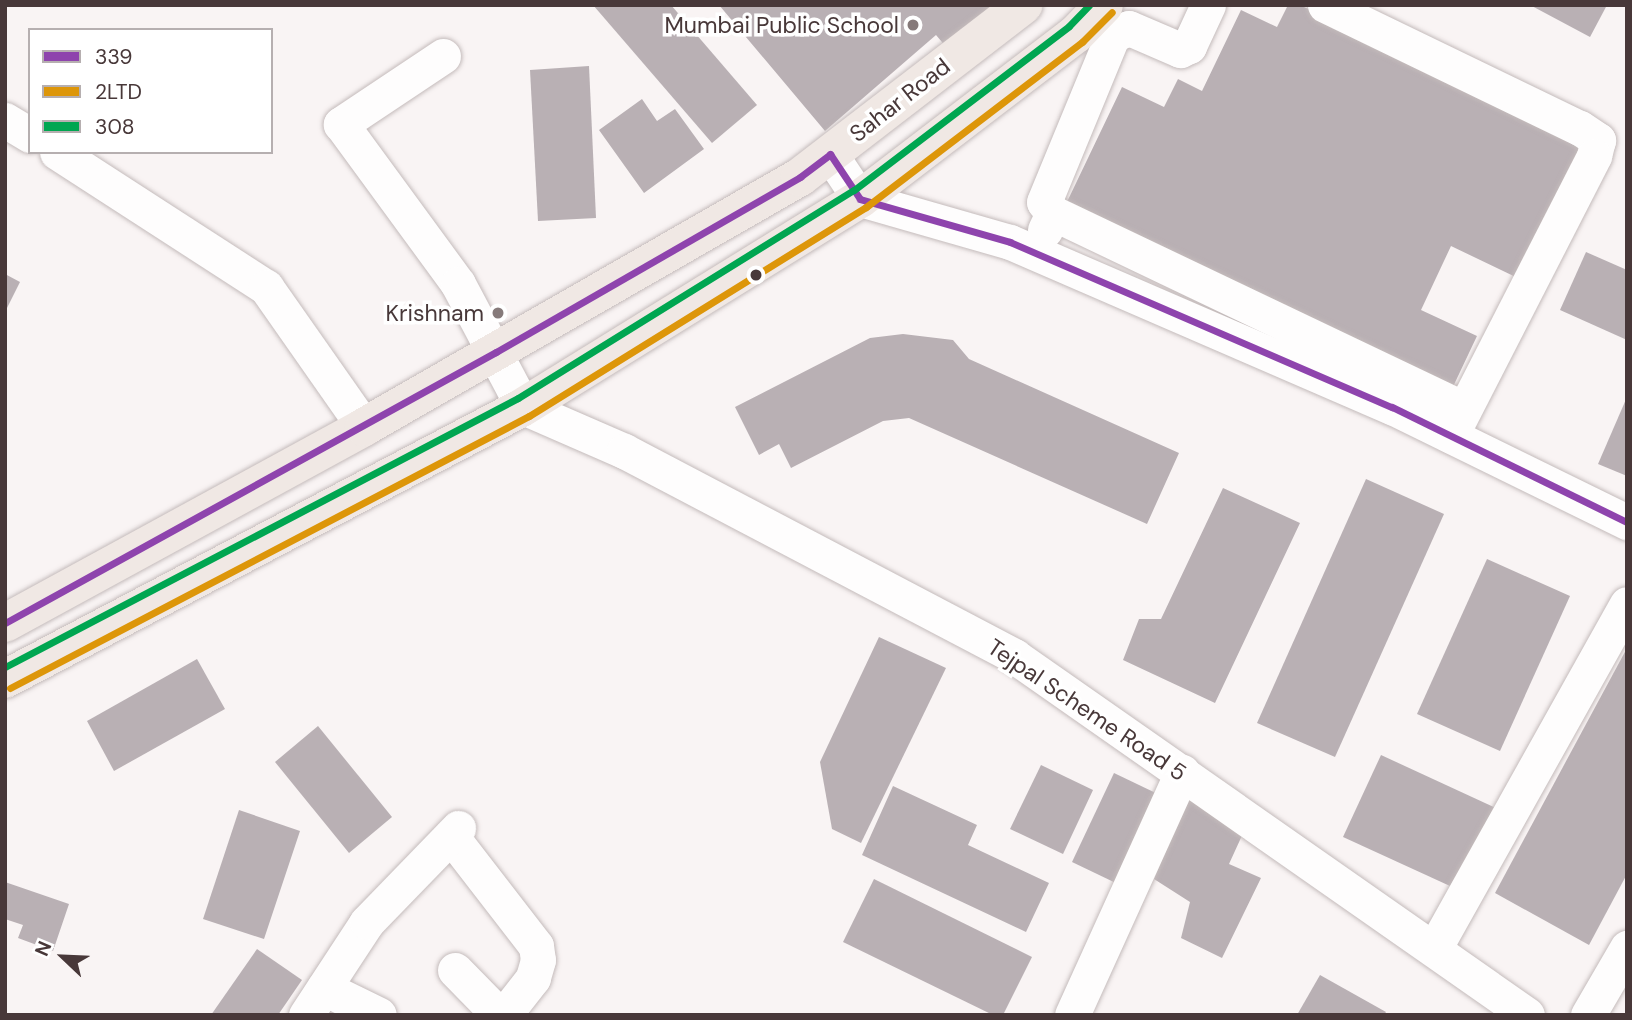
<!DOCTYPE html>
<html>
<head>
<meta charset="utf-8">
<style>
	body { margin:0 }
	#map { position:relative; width:1632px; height:1020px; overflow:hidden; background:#f9f4f4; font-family:"DM Sans",sans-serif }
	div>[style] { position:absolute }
	.building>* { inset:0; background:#b9b0b4 }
	.roads { filter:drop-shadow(0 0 2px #c4bbbb) drop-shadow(0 0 2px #c4bbbb) }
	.minor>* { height:35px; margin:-17.5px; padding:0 17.5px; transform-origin:17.5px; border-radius:17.5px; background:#fefdfd }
	.major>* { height:38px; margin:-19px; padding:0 19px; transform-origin:19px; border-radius:19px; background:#f0e8e4 }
	.bus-1>* { height:7px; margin:-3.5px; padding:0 3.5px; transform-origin:3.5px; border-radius:3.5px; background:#8e44ad }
	.bus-2>* { height:7px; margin:-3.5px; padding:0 3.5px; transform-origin:3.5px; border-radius:3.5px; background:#dd9609 }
	.bus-3>* { height:7px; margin:-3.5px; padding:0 3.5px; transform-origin:3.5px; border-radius:3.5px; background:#00a651 }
	.dots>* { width:19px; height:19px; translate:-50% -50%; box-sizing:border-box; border:4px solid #fff; border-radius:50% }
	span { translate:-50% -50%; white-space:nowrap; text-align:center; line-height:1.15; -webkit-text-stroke:7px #fff; paint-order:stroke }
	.poi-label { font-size:23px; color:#483839 }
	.right { translate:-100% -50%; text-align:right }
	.street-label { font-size:23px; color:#483839 }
	.frame { position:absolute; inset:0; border:7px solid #483839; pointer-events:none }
	.legend { position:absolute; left:28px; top:28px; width:245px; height:126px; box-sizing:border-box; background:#fff; border:2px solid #b6afb0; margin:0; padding:9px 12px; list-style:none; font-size:21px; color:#483839 }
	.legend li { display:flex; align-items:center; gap:14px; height:35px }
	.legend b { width:35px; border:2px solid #b6afb0 }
	.north { position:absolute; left:28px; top:922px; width:70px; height:70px; -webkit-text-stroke:5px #fff; paint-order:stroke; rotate:293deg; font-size:19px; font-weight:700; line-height:28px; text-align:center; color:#483839 }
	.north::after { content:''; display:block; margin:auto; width:24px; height:32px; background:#483839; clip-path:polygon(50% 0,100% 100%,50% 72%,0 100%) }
</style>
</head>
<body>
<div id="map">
	<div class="building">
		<div style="clip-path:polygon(593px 5px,671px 5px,757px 105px,712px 143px)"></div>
		<div style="clip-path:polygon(719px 5px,997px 5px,947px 48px,936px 35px,825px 131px)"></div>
		<div style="clip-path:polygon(1288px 5px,1300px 5px,1590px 143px,1524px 281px,1451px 246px,1421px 310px,1477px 336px,1451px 391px,1065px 206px,1122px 87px,1164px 107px,1178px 79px,1202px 91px,1241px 10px,1277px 27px)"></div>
		<div style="clip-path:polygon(1530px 5px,1607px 5px,1590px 37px)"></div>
		<div style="clip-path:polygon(589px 66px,596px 218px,538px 221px,530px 70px)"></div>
		<div style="clip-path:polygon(642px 99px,657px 121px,675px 109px,704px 149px,644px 193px,599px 130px)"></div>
		<div style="clip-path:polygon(1586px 252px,1627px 270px,1627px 340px,1560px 310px)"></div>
		<div style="clip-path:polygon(5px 274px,20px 282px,5px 312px)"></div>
		<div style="clip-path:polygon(903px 334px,953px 340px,969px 359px,1179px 453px,1147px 524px,909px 418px,883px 421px,791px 468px,779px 444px,759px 455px,735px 407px,870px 338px)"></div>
		<div style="clip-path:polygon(1627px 397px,1627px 476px,1598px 464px)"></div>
		<div style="clip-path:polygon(1366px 479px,1444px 514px,1335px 757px,1257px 723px)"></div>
		<div style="clip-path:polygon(1223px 488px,1300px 523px,1215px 703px,1123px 660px,1139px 619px,1161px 619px)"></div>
		<div style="clip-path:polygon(1487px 559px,1570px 596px,1500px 751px,1417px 714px)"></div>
		<div style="clip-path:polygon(879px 637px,946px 668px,861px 843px,832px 829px,820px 762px)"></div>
		<div style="clip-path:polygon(1627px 648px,1627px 874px,1589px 945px,1495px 893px)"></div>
		<div style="clip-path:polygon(197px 659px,225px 709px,114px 771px,87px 721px)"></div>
		<div style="clip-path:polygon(318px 726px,392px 817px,349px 853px,275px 762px)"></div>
		<div style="clip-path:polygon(1381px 755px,1498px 809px,1450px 886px,1343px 837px)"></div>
		<div style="clip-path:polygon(1041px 765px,1093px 790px,1063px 854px,1010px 829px)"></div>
		<div style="clip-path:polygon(1114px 773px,1162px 796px,1120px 885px,1072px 862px)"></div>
		<div style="clip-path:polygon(893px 786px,977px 825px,968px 845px,1049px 883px,1026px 932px,862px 855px)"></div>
		<div style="clip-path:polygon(1191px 790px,1245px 829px,1229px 864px,1261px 878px,1222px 958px,1181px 938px,1190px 902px,1154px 879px)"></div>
		<div style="clip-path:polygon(239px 810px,300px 831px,264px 939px,203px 919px)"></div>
		<div style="clip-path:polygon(874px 879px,1032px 957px,1003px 1015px,993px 1015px,843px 942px)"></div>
		<div style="clip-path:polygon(5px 882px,69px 904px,53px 951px,18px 938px,23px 925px,5px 919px)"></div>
		<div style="clip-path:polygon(257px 949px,302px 980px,278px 1015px,211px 1015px)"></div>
		<div style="clip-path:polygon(1320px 975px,1386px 1012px,1384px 1015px,1297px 1015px)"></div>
	</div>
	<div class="roads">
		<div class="minor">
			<div style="left:1325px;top:5px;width:283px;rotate:25.8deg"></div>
			<div style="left:1580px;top:128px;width:22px;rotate:34deg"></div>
			<div style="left:1598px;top:140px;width:16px;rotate:104deg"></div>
			<div style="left:1594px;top:156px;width:314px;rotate:117.1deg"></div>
			<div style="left:443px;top:56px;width:123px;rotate:146.3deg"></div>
			<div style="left:341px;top:124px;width:198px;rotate:53.8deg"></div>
			<div style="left:458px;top:284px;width:139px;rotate:62.1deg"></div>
			<div style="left:523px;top:407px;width:110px;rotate:23.5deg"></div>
			<div style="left:624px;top:451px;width:441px;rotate:27.7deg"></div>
			<div style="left:1014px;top:656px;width:626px;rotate:34.98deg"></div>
			<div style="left:5px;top:120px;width:29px;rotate:31deg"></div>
			<div style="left:57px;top:152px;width:249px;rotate:32.9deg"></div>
			<div style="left:266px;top:287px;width:171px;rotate:55deg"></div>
			<div style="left:830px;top:154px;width:54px;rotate:56.3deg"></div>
			<div style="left:860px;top:199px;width:156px;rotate:16deg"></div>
			<div style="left:1010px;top:242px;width:416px;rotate:23.4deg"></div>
			<div style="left:1392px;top:407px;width:262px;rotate:26.1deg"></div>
			<div style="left:1053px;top:213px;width:455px;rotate:25.5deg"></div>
			<div style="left:1045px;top:230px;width:19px;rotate:-65deg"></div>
			<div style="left:1053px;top:213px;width:14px;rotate:-129deg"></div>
			<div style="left:1044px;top:202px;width:181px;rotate:-67.6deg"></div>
			<div style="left:1113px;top:35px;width:17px;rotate:-24deg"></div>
			<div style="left:1129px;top:28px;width:56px;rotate:23.3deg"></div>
			<div style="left:1180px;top:50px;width:10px;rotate:-24deg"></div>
			<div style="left:1189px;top:46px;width:45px;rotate:-65.1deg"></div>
			<div style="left:451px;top:836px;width:139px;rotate:52.3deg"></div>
			<div style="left:536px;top:946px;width:14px;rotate:82deg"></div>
			<div style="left:538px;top:960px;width:19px;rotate:106deg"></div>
			<div style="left:533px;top:978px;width:47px;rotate:128.1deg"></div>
			<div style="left:1434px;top:949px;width:395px;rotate:-60.8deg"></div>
			<div style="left:455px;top:970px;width:63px;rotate:45.6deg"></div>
			<div style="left:324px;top:988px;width:61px;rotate:26.1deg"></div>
			<div style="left:306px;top:1015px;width:111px;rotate:-56.7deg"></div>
			<div style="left:367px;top:922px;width:131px;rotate:-45.9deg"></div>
			<div style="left:1072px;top:1015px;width:267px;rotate:-65.6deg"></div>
			<div style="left:1588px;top:1015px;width:78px;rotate:-59.8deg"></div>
		</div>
		<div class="major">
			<div style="left:5px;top:623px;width:409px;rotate:-28.6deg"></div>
			<div style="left:364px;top:427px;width:503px;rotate:-29.83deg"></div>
			<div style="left:800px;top:177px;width:282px;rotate:-37.6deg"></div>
			<div style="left:5px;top:679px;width:585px;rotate:-27.7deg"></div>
			<div style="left:523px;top:407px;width:396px;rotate:-31.7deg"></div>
			<div style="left:860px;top:199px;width:272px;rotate:-37.4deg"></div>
			<div style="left:1076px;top:34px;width:40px;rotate:-46deg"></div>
		</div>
	</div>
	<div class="bus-1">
		<div style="left:860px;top:199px;width:156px;rotate:16deg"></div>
		<div style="left:1010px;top:242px;width:416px;rotate:23.4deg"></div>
		<div style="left:1392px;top:407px;width:262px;rotate:26.1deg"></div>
		<div style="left:5px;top:623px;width:561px;rotate:-28.9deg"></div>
		<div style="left:496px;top:352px;width:351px;rotate:-29.9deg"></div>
		<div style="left:800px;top:177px;width:38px;rotate:-37deg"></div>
		<div style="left:830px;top:154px;width:54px;rotate:56.3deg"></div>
	</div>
	<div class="bus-2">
		<div style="left:10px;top:688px;width:586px;rotate:-27.66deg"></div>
		<div style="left:529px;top:416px;width:397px;rotate:-31.8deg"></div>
		<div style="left:866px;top:207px;width:272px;rotate:-37.4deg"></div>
		<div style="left:1082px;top:42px;width:42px;rotate:-45deg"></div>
	</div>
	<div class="bus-3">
		<div style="left:5px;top:667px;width:579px;rotate:-27.67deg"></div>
		<div style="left:518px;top:398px;width:395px;rotate:-31.8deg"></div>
		<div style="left:854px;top:190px;width:270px;rotate:-37.3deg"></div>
		<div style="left:1069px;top:26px;width:29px;rotate:-46deg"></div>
	</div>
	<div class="dots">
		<div style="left:913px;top:25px;background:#867a7a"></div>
		<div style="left:756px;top:275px;background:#483839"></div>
		<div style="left:498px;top:313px;background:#867a7a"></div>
	</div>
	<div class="poi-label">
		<span class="right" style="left:899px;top:25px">Mumbai Public School</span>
		<span class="right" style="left:484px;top:313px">Krishnam</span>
	</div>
	<div class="street-label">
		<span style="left:900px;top:100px;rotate:-38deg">Sahar Road</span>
		<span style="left:1087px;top:710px;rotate:34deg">Tejpal Scheme Road 5</span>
	</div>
	<div class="frame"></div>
	<ul class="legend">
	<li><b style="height:9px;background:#8e44ad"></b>339</li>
	<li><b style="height:9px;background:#dd9609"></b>2LTD</li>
	<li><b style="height:9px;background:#00a651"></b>308</li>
	</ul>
	<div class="north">N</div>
</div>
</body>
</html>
